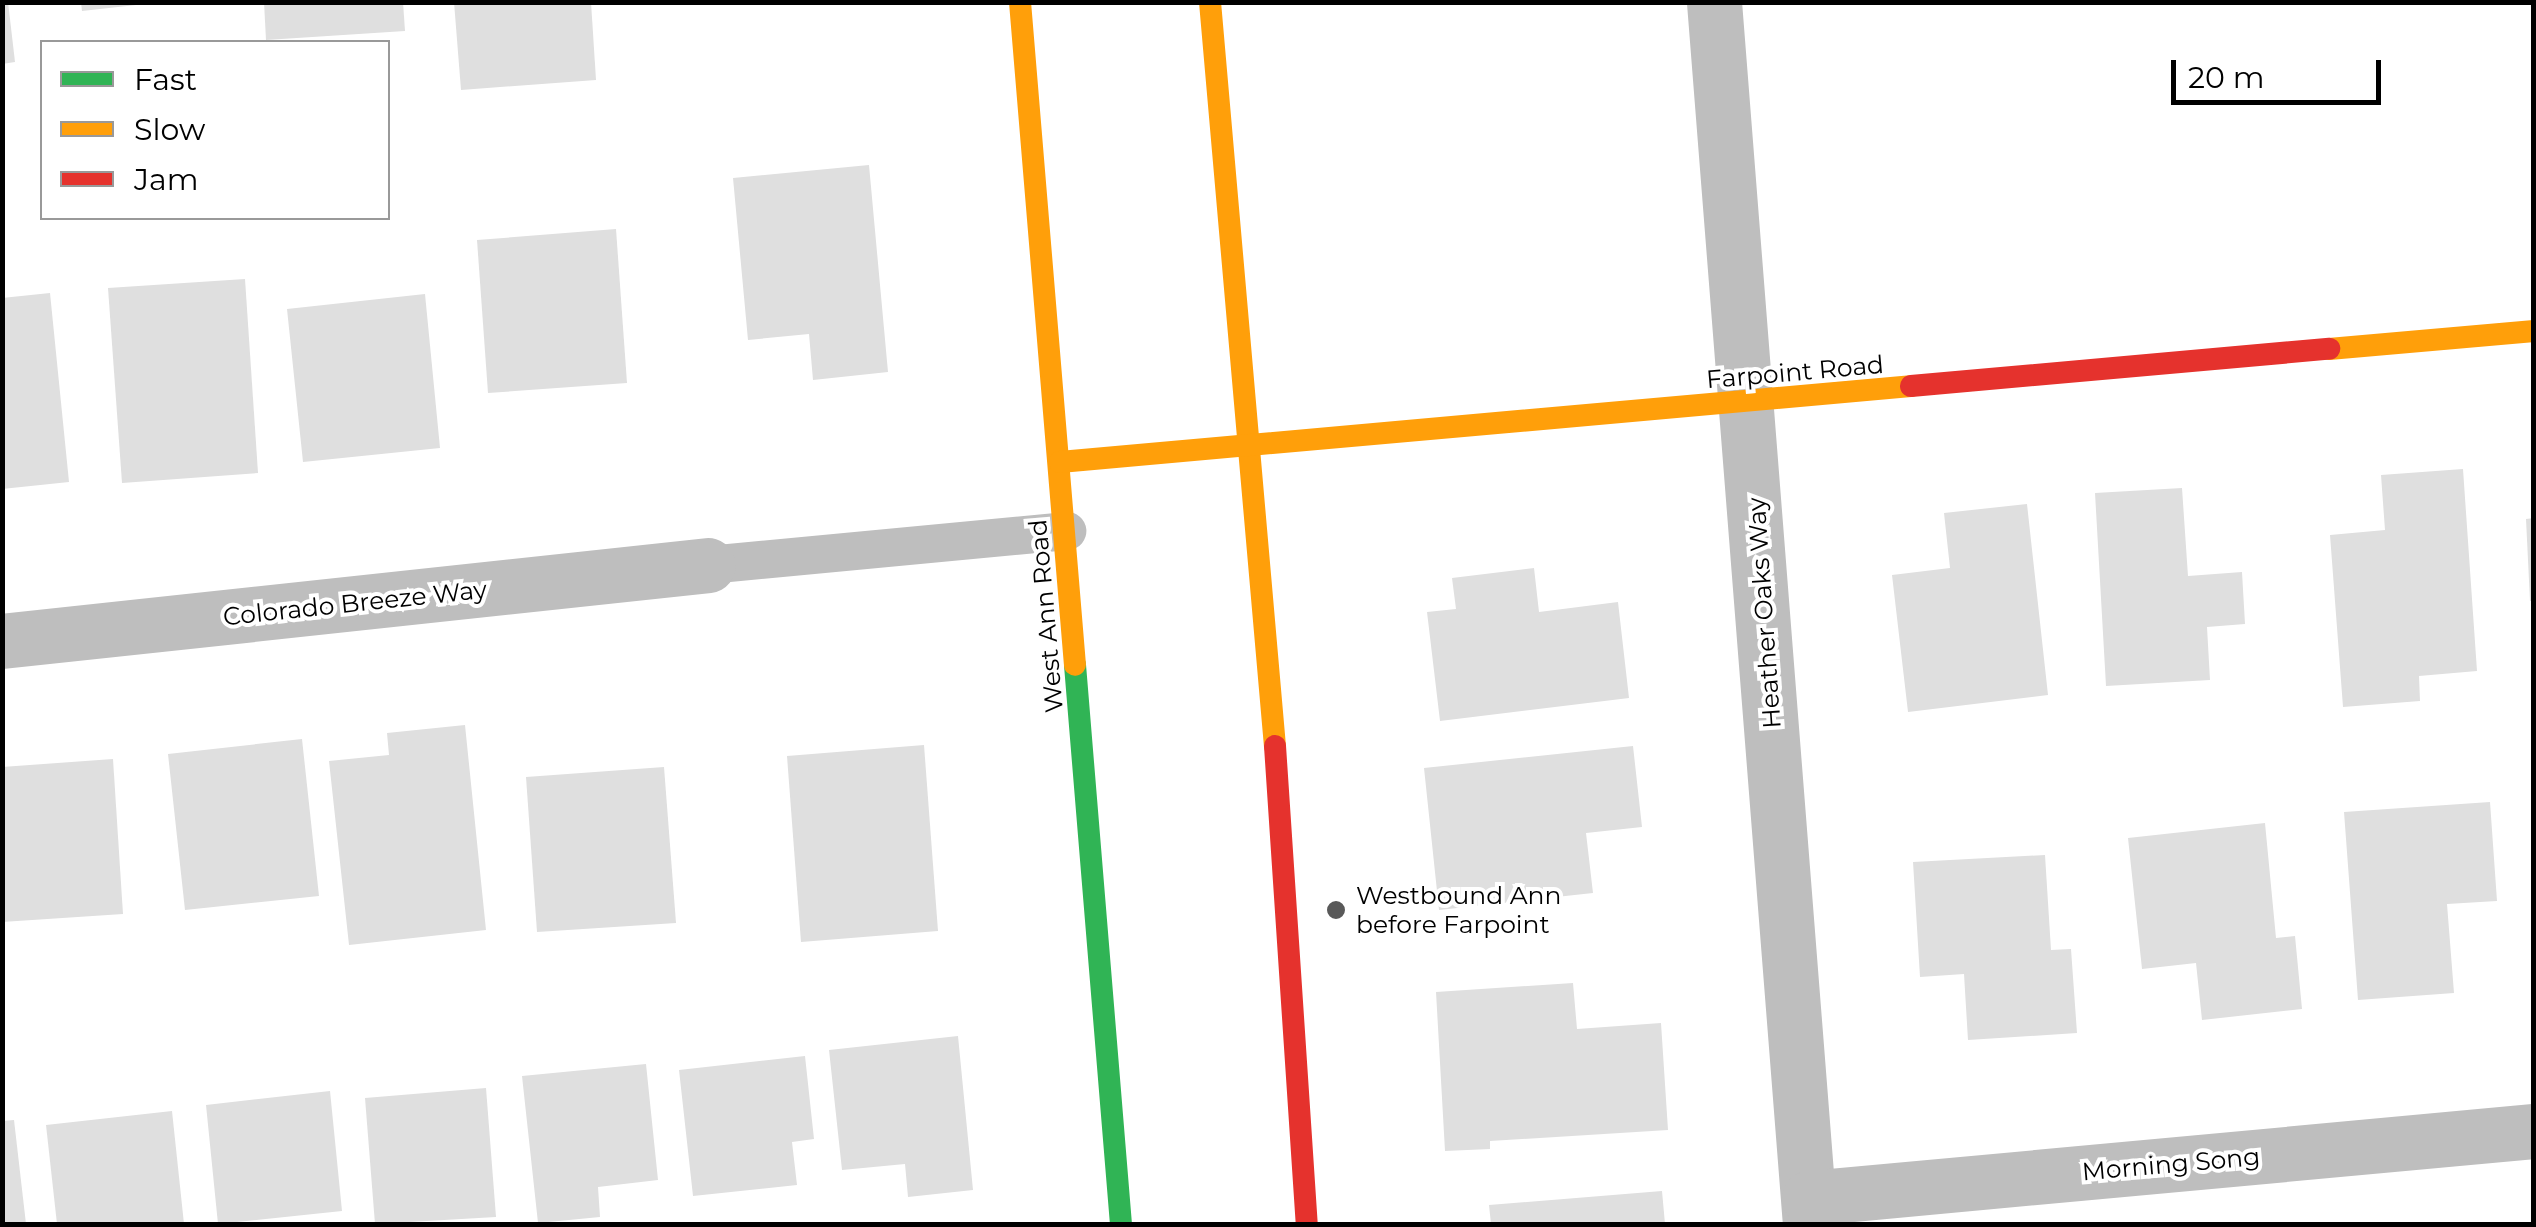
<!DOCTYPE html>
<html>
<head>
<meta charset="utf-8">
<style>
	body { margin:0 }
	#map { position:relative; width:2536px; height:1227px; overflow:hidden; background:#fff; font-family:Montserrat,sans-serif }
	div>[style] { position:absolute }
	.building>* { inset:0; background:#dfdfdf }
	.lane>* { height:38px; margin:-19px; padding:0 19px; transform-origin:19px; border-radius:19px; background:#bebebe }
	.street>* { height:55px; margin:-27.5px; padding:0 27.5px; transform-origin:27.5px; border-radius:27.5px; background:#bebebe }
	.fast>* { height:22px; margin:-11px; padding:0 11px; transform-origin:11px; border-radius:11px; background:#30b455 }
	.slow>* { height:22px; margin:-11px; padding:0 11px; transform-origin:11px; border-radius:11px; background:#ff9f0a }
	.jam>* { height:22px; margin:-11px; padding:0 11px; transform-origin:11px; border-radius:11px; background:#e5322d }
	.dots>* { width:28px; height:28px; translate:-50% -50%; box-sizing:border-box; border:5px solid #fff; border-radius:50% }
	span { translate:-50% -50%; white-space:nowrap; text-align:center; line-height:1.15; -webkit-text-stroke:8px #fff; paint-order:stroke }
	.street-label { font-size:25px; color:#000 }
	.poi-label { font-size:25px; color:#000 }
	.left { translate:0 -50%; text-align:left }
	.frame { position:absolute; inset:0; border:5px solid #000; pointer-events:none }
	.legend { position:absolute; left:40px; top:40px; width:350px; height:180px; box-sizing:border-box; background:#fff; border:2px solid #999; margin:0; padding:12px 18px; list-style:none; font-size:30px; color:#000 }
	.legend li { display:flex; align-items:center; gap:20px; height:50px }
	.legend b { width:50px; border:2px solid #999 }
	.scale { position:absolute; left:2171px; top:60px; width:210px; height:45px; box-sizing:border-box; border:5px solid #000; border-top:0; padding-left:12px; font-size:30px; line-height:35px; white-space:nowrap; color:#000; -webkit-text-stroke:8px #fff; paint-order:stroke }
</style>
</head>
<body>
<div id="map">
	<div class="building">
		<div style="clip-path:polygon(2px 2px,8px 2px,15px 62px,2px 64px)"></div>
		<div style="clip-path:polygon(81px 2px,136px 2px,136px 5px,82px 11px)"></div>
		<div style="clip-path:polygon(264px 2px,403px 2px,405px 31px,266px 40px)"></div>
		<div style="clip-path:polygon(454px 2px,591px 2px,596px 80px,461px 90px)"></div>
		<div style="clip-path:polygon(869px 165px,888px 372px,813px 380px,809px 334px,748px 340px,733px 178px)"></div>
		<div style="clip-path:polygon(616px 229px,627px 383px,488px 393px,477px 240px)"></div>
		<div style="clip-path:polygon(245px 279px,258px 473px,122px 483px,108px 288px)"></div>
		<div style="clip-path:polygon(50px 293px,69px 482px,2px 489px,2px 298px)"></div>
		<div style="clip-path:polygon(425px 294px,440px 448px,303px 462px,287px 309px)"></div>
		<div style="clip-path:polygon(2463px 469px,2477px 671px,2419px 676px,2420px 701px,2343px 707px,2330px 535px,2385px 530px,2381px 475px)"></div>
		<div style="clip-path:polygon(2182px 488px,2188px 576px,2242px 572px,2245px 624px,2207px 627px,2210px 680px,2106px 686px,2095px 493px)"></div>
		<div style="clip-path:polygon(2027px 504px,2048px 695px,1908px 712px,1892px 575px,1950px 568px,1944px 513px)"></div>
		<div style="clip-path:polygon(2534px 518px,2534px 601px,2530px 601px,2526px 519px)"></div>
		<div style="clip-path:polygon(1534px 568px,1539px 612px,1618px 602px,1629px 698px,1440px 721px,1427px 612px,1456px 609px,1452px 578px)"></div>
		<div style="clip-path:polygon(465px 725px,486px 930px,349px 945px,329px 761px,389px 755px,387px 733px)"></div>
		<div style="clip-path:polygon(302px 739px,319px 896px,185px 910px,168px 754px)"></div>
		<div style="clip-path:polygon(924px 745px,938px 931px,801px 942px,787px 756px)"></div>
		<div style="clip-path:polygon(1633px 746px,1642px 827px,1586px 833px,1593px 893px,1439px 910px,1424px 768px)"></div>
		<div style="clip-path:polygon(113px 759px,123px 914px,2px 922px,2px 767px)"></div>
		<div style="clip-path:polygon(664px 767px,676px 923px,537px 932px,526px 777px)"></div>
		<div style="clip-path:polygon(2490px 802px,2497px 901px,2447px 904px,2454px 993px,2358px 1000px,2344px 812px)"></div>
		<div style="clip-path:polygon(2265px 823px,2276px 938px,2295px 936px,2302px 1009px,2202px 1020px,2196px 963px,2142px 969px,2128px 838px)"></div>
		<div style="clip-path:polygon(2045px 855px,2051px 950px,2071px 949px,2077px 1033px,1968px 1040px,1964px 974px,1920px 977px,1913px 862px)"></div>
		<div style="clip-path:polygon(1573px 983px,1577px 1029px,1661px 1023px,1668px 1130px,1490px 1141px,1490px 1149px,1445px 1151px,1436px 992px)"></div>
		<div style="clip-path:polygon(958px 1036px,973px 1190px,908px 1197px,905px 1164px,842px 1170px,829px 1050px)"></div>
		<div style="clip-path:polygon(805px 1056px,814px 1139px,792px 1142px,797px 1185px,693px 1196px,679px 1070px)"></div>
		<div style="clip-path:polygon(646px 1064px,658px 1180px,598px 1187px,600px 1217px,538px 1223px,522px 1076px)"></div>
		<div style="clip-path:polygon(486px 1088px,496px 1217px,375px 1224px,365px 1098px)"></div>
		<div style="clip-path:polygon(330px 1091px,342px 1211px,218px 1224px,206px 1105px)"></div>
		<div style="clip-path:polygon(172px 1111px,184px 1224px,57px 1224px,46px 1125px)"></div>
		<div style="clip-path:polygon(14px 1120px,26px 1224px,2px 1224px,2px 1121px)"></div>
		<div style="clip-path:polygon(1662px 1191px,1665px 1224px,1491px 1224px,1489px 1205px)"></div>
	</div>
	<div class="lane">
		<div style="left:708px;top:565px;width:361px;rotate:-5.4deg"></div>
	</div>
	<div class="street">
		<div style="left:1714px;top:2px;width:1226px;rotate:85.51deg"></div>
		<div style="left:2px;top:641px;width:710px;rotate:-6.14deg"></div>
		<div style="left:1809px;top:1198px;width:728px;rotate:-5.28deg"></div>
	</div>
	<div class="fast">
		<div style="left:1075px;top:665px;width:561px;rotate:85.3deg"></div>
	</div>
	<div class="slow">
		<div style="left:1020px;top:2px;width:665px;rotate:85.26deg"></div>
		<div style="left:1210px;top:2px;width:747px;rotate:85.01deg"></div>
		<div style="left:2329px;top:349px;width:206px;rotate:-5deg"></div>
		<div style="left:1060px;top:462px;width:854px;rotate:-5.1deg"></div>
	</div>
	<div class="jam">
		<div style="left:1911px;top:386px;width:420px;rotate:-5.1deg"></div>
		<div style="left:1275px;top:746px;width:479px;rotate:86.2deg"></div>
	</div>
	<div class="dots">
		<div style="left:1336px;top:910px;background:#595959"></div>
	</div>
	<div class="street-label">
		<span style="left:1795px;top:372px;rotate:-5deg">Farpoint Road</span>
		<span style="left:355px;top:603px;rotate:-6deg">Colorado Breeze Way</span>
		<span style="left:1764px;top:613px;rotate:-94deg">Heather Oaks Way</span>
		<span style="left:1046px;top:616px;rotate:-95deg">West Ann Road</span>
		<span style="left:2171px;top:1164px;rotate:-5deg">Morning Song</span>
	</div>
	<div class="poi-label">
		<span class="left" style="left:1356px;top:910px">Westbound Ann<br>before Farpoint</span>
	</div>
	<div class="frame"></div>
	<ul class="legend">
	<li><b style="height:12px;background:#30b455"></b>Fast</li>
	<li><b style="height:12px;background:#ff9f0a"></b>Slow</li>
	<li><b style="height:12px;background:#e5322d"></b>Jam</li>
	</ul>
	<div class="scale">20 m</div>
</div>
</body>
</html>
